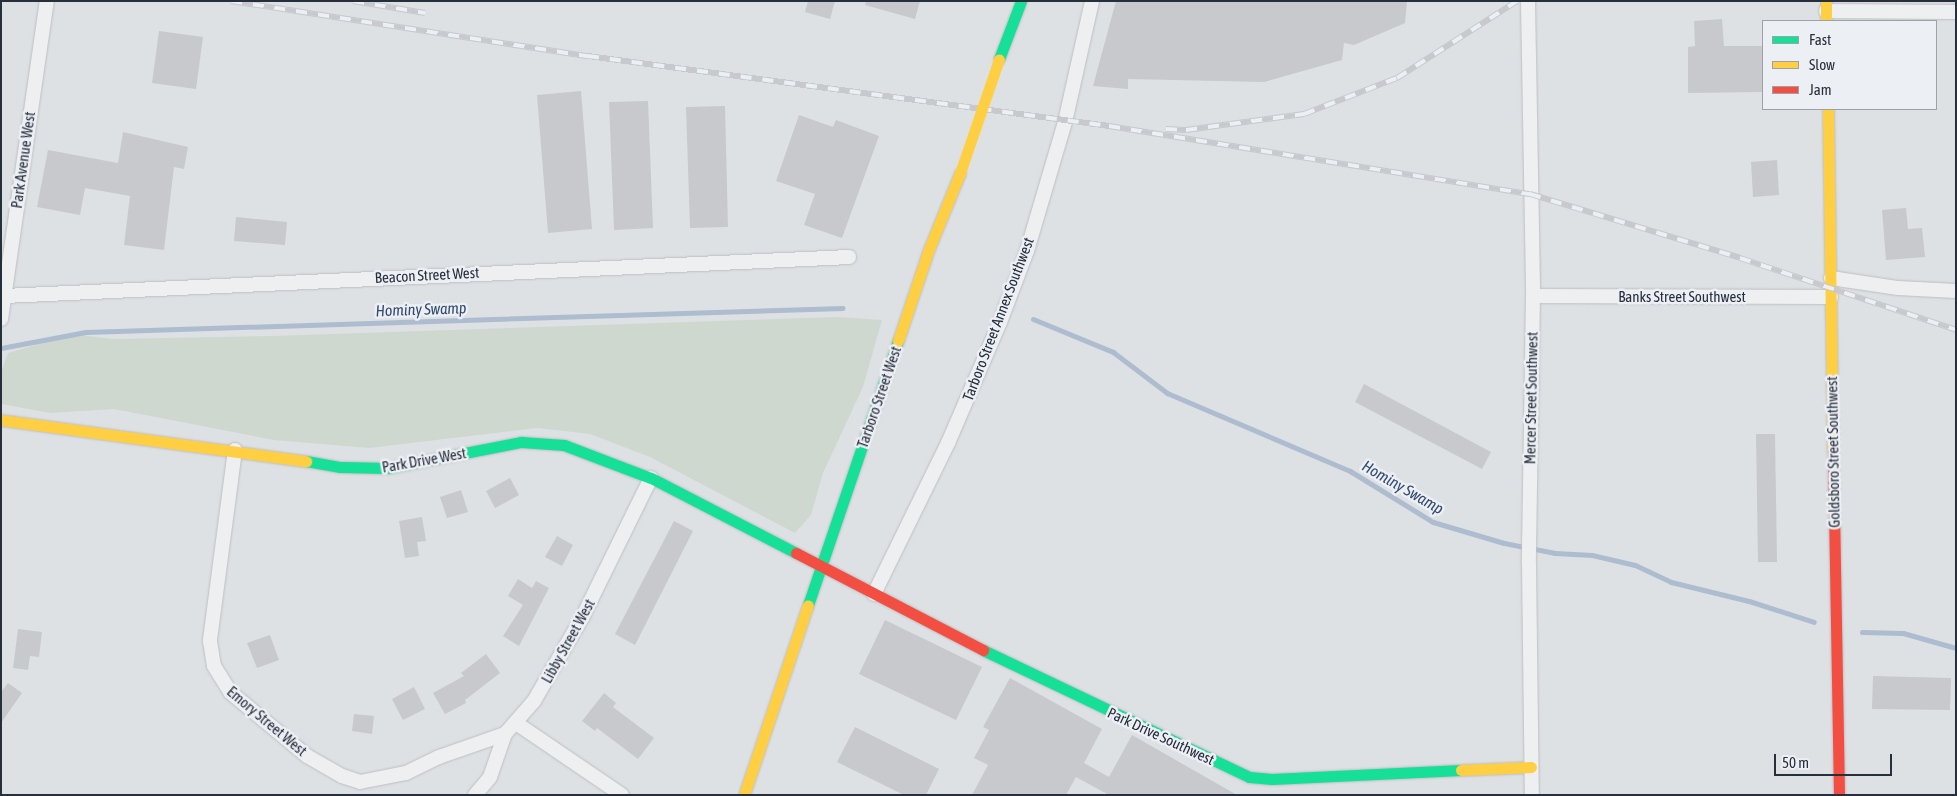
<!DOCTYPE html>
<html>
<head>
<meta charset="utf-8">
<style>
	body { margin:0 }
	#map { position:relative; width:1957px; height:796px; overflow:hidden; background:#dee1e4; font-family:"Asap Condensed",sans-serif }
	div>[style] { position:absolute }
	.green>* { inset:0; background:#cfd8cf }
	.stream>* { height:5px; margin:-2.5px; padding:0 2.5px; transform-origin:2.5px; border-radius:2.5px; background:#adbcce }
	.building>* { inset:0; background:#c7c9cc }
	.roads { filter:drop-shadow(0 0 1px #bdbfc2) drop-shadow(0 0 1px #bdbfc2) }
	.street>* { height:14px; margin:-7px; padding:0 7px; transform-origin:7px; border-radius:7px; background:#eeeff1 }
	.fast>* { height:11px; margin:-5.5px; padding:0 5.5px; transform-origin:5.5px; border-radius:5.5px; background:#16e098 }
	.slow>* { height:11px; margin:-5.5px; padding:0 5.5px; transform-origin:5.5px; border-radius:5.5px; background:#ffcf43 }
	.jam>* { height:11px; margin:-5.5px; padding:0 5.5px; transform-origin:5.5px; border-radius:5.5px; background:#f24e42 }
	.rail>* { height:5.5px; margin-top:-2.75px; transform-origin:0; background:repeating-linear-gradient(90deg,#eceff4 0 11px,#c7c9cc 0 22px); box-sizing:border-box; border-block:1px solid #c7c9cc }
	.slow-bridge>* { height:11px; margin:-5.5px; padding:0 5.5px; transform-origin:5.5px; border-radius:5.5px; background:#ffcf43 }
	span { translate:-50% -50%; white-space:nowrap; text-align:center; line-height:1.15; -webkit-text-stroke:5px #eceff4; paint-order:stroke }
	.street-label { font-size:15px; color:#272e3c }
	.water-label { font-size:16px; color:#334b6e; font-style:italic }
	.frame { position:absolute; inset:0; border:2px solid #272e3c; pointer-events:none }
	.legend { position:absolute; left:1762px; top:20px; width:175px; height:90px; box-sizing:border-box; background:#eceff4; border:1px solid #9da2aa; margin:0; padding:6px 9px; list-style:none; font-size:15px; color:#272e3c }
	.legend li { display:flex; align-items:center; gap:10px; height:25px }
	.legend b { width:25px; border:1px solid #9da2aa }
	.scale { position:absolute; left:1774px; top:754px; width:118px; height:22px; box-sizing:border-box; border:2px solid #272e3c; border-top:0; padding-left:6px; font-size:15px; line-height:18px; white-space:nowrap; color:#272e3c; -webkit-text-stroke:4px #eceff4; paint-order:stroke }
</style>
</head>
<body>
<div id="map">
	<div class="green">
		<div style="clip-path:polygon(838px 317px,882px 320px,863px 387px,823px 473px,811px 515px,795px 533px,650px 457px,590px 434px,537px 428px,369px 448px,274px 440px,114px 409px,50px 413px,1px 404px,1px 372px,8px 353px,72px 334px,113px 339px,272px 336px)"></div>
	</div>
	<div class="stream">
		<div style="left:1033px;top:319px;width:87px;rotate:22.4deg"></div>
		<div style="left:1113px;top:352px;width:68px;rotate:37.2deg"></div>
		<div style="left:1167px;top:393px;width:199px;rotate:23.1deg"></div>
		<div style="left:1350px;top:471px;width:97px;rotate:31.6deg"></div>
		<div style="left:1433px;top:522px;width:74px;rotate:16.5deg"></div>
		<div style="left:1504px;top:543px;width:52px;rotate:11.1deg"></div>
		<div style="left:1555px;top:553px;width:37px;rotate:3deg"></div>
		<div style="left:1592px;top:555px;width:44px;rotate:13.1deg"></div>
		<div style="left:1635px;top:565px;width:40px;rotate:25deg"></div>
		<div style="left:1671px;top:582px;width:80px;rotate:13.7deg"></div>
		<div style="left:1749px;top:601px;width:68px;rotate:17.9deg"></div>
		<div style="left:1px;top:348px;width:86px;rotate:-10.7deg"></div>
		<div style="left:86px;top:332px;width:757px;rotate:-1.82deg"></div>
		<div style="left:1862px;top:632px;width:41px;rotate:1.4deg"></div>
		<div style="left:1903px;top:633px;width:55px;rotate:15.8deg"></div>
	</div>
	<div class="building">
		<div style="clip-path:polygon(808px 1px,835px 1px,830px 19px,805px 12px)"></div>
		<div style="clip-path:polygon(866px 1px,920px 1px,915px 19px,865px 5px)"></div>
		<div style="clip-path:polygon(1116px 1px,1407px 1px,1405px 23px,1354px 45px,1344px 43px,1342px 60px,1264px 82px,1128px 79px,1128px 89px,1093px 86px)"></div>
		<div style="clip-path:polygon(1722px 19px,1724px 46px,1763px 46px,1763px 92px,1688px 93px,1688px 47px,1695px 46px,1694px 21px)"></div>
		<div style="clip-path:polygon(159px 31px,203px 37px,196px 89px,152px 83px)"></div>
		<div style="clip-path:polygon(581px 91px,592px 229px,548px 233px,537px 95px)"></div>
		<div style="clip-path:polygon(648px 101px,653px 228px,614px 230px,609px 102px)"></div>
		<div style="clip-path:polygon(725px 106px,728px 227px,690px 228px,686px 107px)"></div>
		<div style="clip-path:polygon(799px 115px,833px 127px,836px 120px,879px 136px,842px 238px,804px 225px,815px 194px,776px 181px)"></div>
		<div style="clip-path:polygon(123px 132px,188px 147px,184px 169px,174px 167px,164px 250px,124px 245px,130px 196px,85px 188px,80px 215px,37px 207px,48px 150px,118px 163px)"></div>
		<div style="clip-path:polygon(1777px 160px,1779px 195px,1753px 197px,1751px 162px)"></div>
		<div style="clip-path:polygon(1906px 208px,1908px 229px,1922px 228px,1925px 257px,1886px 260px,1882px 210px)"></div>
		<div style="clip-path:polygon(236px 217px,287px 222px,285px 245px,234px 241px)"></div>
		<div style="clip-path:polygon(1364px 384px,1491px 452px,1482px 469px,1355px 402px)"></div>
		<div style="clip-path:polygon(1756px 434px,1775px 434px,1777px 562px,1758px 562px)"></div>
		<div style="clip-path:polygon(510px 478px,519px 495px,495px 508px,486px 491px)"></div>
		<div style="clip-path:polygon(461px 490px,468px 512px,447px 518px,440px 497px)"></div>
		<div style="clip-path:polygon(422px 517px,426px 541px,417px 542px,419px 556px,405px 558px,399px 521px)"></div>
		<div style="clip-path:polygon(674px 521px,693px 531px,635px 645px,615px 634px)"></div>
		<div style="clip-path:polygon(557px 536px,573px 545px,562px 566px,545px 557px)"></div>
		<div style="clip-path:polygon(518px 579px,532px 588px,536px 581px,549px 588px,519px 646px,503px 636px,523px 605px,508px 596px)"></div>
		<div style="clip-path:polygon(885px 620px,982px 667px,956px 720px,859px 674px)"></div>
		<div style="clip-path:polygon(18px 629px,42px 632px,39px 657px,30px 656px,28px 670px,13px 668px)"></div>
		<div style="clip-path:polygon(270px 635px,279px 660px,257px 668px,247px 643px)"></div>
		<div style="clip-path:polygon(486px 654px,500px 673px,465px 700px,466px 703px,445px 714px,433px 693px,464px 676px,461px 673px)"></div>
		<div style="clip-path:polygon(1873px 676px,1951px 678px,1950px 710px,1872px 709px)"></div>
		<div style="clip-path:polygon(1010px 678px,1102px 729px,1084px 763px,1109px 777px,1132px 735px,1237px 795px,1109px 795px,1076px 777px,1066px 795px,972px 795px,988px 765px,974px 758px,989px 730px,983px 727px)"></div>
		<div style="clip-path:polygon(8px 683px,22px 693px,1px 723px,1px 692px)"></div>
		<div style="clip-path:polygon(414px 687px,425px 709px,403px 720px,392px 699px)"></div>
		<div style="clip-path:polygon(604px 693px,616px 703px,613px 707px,654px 738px,638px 759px,597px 728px,595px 731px,582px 721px)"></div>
		<div style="clip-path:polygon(354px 714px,374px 716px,372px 734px,352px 731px)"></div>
		<div style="clip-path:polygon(855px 727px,939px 769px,926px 795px,904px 795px,837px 762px)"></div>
	</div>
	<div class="roads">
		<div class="street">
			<div style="left:1528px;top:1px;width:295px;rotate:89deg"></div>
			<div style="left:1533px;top:296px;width:268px;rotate:90.9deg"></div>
			<div style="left:1529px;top:564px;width:231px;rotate:89.3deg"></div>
			<div style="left:1826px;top:11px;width:130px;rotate:0.4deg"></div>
			<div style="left:1831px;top:278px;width:68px;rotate:8.5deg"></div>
			<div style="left:1898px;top:288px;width:58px;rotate:3deg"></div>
			<div style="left:4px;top:296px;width:846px;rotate:-2.64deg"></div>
			<div style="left:1533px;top:296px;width:298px;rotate:0.2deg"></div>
			<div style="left:1px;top:319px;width:321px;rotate:-81.8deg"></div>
			<div style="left:235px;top:450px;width:193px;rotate:97.5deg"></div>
			<div style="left:210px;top:641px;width:25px;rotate:81deg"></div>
			<div style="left:214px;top:666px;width:31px;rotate:58deg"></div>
			<div style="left:230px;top:692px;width:100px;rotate:39.7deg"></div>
			<div style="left:307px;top:756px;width:40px;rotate:29.7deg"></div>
			<div style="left:342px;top:776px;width:19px;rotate:18deg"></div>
			<div style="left:360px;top:782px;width:47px;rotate:-11.1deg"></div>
			<div style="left:406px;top:773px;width:37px;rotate:-26deg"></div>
			<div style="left:439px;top:757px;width:70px;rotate:-19.2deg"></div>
			<div style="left:874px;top:594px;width:168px;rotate:-63.9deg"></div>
			<div style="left:948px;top:443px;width:132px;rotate:-66.7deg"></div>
			<div style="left:1000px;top:322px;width:76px;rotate:-69.2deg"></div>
			<div style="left:1027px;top:251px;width:134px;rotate:-73.6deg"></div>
			<div style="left:1065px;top:122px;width:124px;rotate:-77.4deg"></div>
			<div style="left:516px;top:723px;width:128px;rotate:34.2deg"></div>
			<div style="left:475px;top:795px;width:23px;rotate:-50deg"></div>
			<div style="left:490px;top:777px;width:46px;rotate:-70.8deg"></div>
			<div style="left:505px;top:734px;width:44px;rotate:-48.7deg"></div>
			<div style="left:534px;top:701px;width:96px;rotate:-60deg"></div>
			<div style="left:582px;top:618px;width:156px;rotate:-63.8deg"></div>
		</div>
		<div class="fast">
			<div style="left:999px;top:59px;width:62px;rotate:-69.2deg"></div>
			<div style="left:306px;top:461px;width:35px;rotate:10deg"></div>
			<div style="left:340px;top:467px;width:48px;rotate:1.2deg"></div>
			<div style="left:388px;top:468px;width:136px;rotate:-11.1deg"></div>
			<div style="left:521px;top:442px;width:43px;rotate:4deg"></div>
			<div style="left:564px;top:445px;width:93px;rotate:20.8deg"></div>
			<div style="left:651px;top:478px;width:163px;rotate:27.3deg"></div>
			<div style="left:808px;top:605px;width:279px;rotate:-71.2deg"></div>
			<div style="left:983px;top:650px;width:295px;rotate:25.5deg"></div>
			<div style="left:1249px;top:777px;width:23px;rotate:5deg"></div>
			<div style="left:1272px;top:779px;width:189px;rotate:-2.7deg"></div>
		</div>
		<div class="slow">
			<div style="left:1826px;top:1px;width:20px;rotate:90deg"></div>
			<div style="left:1828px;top:109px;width:342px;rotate:89.2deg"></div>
			<div style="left:898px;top:341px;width:97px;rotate:-71.4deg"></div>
			<div style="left:929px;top:249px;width:82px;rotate:-67.8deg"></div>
			<div style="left:1px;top:420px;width:308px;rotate:7.7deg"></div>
			<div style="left:1461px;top:770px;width:70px;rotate:-2.5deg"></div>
			<div style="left:744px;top:795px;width:200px;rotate:-71.4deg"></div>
		</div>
		<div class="jam">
			<div style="left:1833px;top:451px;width:344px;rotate:89deg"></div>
			<div style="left:796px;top:553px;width:211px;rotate:27.4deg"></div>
		</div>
	</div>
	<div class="rail">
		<div style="left:231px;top:1px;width:361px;rotate:8.8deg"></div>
		<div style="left:588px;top:56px;width:526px;rotate:7.65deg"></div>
		<div style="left:1109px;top:126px;width:426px;rotate:9.2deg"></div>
		<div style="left:1530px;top:194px;width:220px;rotate:16.9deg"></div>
		<div style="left:1740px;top:258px;width:228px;rotate:18.4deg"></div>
		<div style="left:353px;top:1px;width:73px;rotate:9.5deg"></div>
		<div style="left:1166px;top:129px;width:20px;rotate:3deg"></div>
		<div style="left:1186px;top:130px;width:119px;rotate:-7.7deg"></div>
		<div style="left:1304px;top:114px;width:100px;rotate:-21.2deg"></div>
		<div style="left:1397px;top:78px;width:143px;rotate:-32.7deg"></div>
	</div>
	<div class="slow-bridge">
		<div style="left:960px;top:173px;width:120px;rotate:-71.1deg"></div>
	</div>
	<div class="street-label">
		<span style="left:23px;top:160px;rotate:-82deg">Park Avenue West</span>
		<span style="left:427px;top:275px;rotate:-3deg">Beacon Street West</span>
		<span style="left:1682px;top:297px">Banks Street Southwest</span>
		<span style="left:998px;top:319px;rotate:-69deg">Tarboro Street Annex Southwest</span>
		<span style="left:879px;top:397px;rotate:-71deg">Tarboro Street West</span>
		<span style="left:1531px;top:398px;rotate:-89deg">Mercer Street Southwest</span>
		<span style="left:1833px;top:452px;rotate:-91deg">Goldsboro Street Southwest</span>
		<span style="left:424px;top:460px;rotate:-10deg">Park Drive West</span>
		<span style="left:568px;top:641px;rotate:-61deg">Libby Street West</span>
		<span style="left:267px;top:721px;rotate:40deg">Emory Street West</span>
		<span style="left:1161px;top:736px;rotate:25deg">Park Drive Southwest</span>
	</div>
	<div class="water-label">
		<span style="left:421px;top:309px;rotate:-2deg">Hominy Swamp</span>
		<span style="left:1403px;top:487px;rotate:30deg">Hominy Swamp</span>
	</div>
	<div class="frame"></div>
	<ul class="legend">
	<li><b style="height:6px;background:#16e098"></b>Fast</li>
	<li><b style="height:6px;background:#ffcf43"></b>Slow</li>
	<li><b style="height:6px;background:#f24e42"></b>Jam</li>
	</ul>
	<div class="scale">50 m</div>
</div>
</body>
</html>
